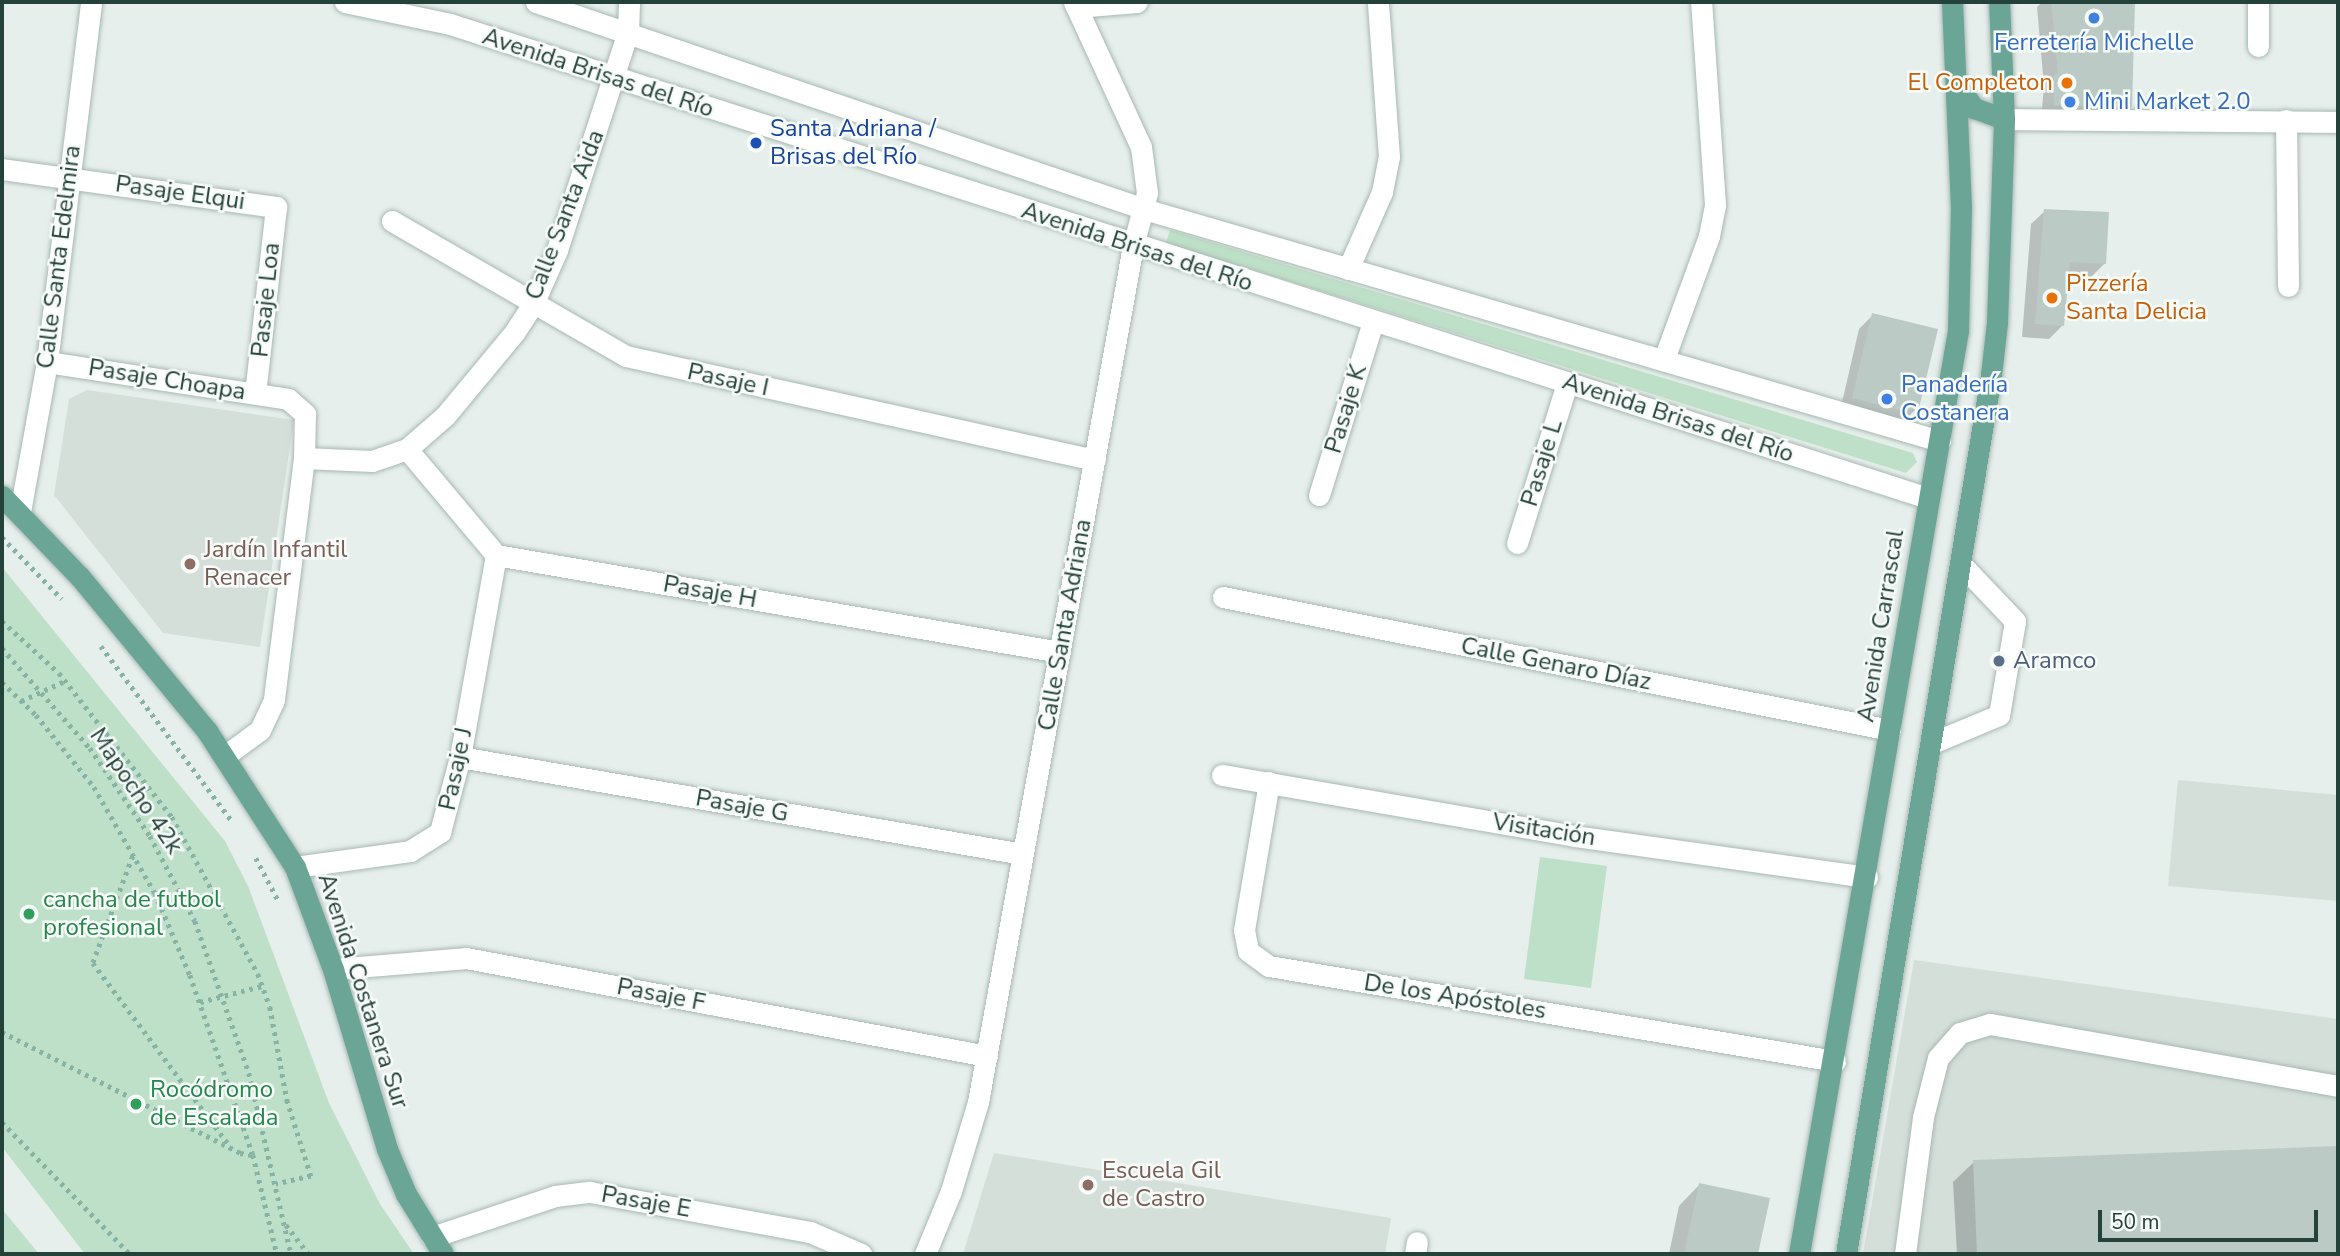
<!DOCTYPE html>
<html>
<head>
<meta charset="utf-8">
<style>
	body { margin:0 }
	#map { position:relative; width:2340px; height:1256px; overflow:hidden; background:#e6efeb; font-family:"Nunito Sans",sans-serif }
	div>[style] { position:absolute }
	.built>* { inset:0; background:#d4dfda }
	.green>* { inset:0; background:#bfe0c8 }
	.shadow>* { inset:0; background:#0003 }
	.building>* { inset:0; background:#bbcac4 }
	.path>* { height:4.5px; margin-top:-2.25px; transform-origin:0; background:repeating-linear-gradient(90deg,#86b3a5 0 3.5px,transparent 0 8.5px) }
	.roads { filter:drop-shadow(0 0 2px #a8b8b2) drop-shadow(0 0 2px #a8b8b2) }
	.minor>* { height:21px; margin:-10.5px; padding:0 10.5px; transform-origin:10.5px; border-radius:10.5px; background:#fff }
	.major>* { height:21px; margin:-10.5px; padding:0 10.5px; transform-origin:10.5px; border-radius:10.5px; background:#6aa596 }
	.dots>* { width:19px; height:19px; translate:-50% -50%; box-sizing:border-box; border:4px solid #f7fbf9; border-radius:50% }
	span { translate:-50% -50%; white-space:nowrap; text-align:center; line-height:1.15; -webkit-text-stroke:5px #f7fbf9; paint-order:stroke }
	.shop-label { font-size:24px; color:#366cbe }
	.left { translate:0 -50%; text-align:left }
	.street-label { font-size:24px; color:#24423a }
	.food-label { font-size:24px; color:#c56008 }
	.right { translate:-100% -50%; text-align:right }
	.transit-label { font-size:24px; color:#164399 }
	.education-label { font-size:24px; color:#785e54 }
	.service-label { font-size:24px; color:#4e5e75 }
	.leisure-label { font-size:24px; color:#27864d }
	.frame { position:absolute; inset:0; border:4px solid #24423a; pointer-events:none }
	.scale { position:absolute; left:2098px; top:1210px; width:220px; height:32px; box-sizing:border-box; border:4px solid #24423a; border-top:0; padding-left:9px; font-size:21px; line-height:24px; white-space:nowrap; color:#24423a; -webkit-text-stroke:5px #f7fbf9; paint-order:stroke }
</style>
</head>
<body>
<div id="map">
	<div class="built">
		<div style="clip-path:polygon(87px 390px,294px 420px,260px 647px,163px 633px,54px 495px,69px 399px)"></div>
		<div style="clip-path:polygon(2178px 780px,2338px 795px,2338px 901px,2168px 886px)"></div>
		<div style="clip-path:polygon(1914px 960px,2338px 1019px,2338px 1254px,1863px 1254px)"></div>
		<div style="clip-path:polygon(994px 1153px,1391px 1218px,1385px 1254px,963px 1254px)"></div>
	</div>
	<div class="green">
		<div style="clip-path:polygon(1170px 230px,1913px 453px,1917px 462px,1906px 473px,1166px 243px)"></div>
		<div style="clip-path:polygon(2px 567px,225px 841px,248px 886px,329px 1103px,380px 1204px,414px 1254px,85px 1254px,2px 1147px)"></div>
		<div style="clip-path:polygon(1540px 857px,1607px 866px,1591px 988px,1524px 979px)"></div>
		<div style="clip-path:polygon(2px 1209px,39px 1254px,2px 1254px)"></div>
	</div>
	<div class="shadow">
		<div style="clip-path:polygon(2042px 2px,2134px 2px,2130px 106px,2117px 120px,2041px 119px,2044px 86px,2037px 7px)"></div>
		<div style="clip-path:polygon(2045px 211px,2105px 263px,2091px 277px,2067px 276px,2063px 325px,2049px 339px,2022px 337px,2031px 224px)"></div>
		<div style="clip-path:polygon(1873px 315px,1918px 407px,1904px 421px,1840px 411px,1859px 329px)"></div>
		<div style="clip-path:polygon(2338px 1147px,2338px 1254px,1957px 1254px,1953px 1182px,1974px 1162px)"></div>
		<div style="clip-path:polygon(1699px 1185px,1767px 1199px,1756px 1254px,1669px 1254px,1679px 1206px)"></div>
	</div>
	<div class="building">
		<div style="clip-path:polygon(2051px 2px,2135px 2px,2132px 107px,2054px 106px,2054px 75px,2058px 74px)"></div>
		<div style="clip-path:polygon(2044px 209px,2109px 212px,2106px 264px,2070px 262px,2064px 326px,2035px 324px)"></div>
		<div style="clip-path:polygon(1872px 313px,1938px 329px,1919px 408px,1903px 411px,1852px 398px)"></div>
		<div style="clip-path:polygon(2338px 1146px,2338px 1254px,1977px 1254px,1973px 1160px)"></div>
		<div style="clip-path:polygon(1699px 1183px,1770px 1198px,1758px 1254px,1684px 1254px)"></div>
	</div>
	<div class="path">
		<div style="left:2px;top:537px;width:86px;rotate:45.9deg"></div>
		<div style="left:2px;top:621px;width:77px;rotate:42.4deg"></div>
		<div style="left:59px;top:673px;width:183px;rotate:51.9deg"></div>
		<div style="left:172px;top:817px;width:179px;rotate:61.3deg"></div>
		<div style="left:258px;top:974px;width:35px;rotate:70deg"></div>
		<div style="left:270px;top:1007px;width:95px;rotate:79.6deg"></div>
		<div style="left:287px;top:1100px;width:80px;rotate:72.5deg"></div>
		<div style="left:311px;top:1176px;width:36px;rotate:167deg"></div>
		<div style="left:101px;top:646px;width:219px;rotate:53.2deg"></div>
		<div style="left:2px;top:648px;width:133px;rotate:48.7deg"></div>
		<div style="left:90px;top:748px;width:107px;rotate:55.7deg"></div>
		<div style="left:150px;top:836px;width:96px;rotate:62.1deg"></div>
		<div style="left:195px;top:921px;width:161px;rotate:70.4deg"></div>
		<div style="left:249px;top:1073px;width:186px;rotate:76.9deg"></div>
		<div style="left:2px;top:682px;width:47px;rotate:44.1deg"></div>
		<div style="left:36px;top:715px;width:92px;rotate:51.1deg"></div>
		<div style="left:94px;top:787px;width:122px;rotate:60.1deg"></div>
		<div style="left:155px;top:893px;width:89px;rotate:66.9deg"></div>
		<div style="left:190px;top:975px;width:191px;rotate:70.7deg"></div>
		<div style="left:253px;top:1155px;width:102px;rotate:76.4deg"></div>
		<div style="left:21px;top:701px;width:48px;rotate:-24.4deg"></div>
		<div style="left:133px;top:856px;width:114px;rotate:110.5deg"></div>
		<div style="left:93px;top:963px;width:232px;rotate:53.2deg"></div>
		<div style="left:256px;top:858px;width:47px;rotate:62.4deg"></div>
		<div style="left:200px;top:1002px;width:64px;rotate:-14.5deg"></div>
		<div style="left:2px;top:1032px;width:267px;rotate:26.9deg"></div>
		<div style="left:240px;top:1153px;width:13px;rotate:9deg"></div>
		<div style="left:2px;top:1122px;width:184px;rotate:45.9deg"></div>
		<div style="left:286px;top:1225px;width:37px;rotate:52deg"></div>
	</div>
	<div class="roads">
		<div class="minor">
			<div style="left:345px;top:2px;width:107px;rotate:11.8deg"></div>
			<div style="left:450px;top:24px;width:1552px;rotate:17.78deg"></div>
			<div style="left:536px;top:2px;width:642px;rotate:18.8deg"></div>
			<div style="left:1144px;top:209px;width:829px;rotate:16.25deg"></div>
			<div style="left:1076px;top:7px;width:61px;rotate:-4.7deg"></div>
			<div style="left:2258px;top:46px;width:44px;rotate:-90deg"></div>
			<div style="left:2004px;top:119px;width:334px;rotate:0.5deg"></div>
			<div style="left:2286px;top:120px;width:166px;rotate:89.3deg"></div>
			<div style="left:2px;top:169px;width:277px;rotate:7.9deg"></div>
			<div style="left:276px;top:207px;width:187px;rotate:96.4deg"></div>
			<div style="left:392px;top:221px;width:270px;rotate:30deg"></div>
			<div style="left:626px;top:356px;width:480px;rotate:12.5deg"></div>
			<div style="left:1348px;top:269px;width:84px;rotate:-66.2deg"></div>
			<div style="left:1382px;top:192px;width:36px;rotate:-79deg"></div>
			<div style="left:1389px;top:157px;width:155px;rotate:-94.1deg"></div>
			<div style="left:1664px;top:359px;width:131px;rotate:-69.9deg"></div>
			<div style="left:1709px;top:236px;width:32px;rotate:-79deg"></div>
			<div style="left:1715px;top:205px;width:203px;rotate:-93.9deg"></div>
			<div style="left:47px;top:362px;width:244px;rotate:8.7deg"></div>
			<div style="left:288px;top:399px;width:23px;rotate:41deg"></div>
			<div style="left:305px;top:414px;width:44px;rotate:91.3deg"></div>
			<div style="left:304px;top:458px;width:244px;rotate:97.1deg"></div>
			<div style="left:274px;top:700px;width:33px;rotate:115deg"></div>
			<div style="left:260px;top:730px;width:42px;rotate:143.7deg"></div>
			<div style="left:407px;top:449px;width:138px;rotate:50deg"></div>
			<div style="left:496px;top:555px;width:572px;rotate:9.76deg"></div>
			<div style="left:304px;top:458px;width:68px;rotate:2.5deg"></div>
			<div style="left:372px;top:461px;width:37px;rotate:-19deg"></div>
			<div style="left:407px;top:449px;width:50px;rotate:-41deg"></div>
			<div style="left:445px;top:416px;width:108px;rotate:-50.3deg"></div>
			<div style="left:514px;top:333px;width:37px;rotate:-57deg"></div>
			<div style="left:534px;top:302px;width:57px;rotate:-66.1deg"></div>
			<div style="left:557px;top:250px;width:229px;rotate:-72deg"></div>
			<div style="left:628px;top:32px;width:30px;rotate:-88deg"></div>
			<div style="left:1319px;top:495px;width:181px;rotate:-72.7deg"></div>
			<div style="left:20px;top:512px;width:152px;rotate:-79.8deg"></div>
			<div style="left:47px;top:362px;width:363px;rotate:-83deg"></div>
			<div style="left:1517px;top:543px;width:168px;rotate:-72.6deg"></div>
			<div style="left:1223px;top:597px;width:680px;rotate:11.28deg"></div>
			<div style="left:1932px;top:743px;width:73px;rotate:-22.7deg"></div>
			<div style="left:1999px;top:715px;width:95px;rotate:-80.3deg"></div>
			<div style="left:2015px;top:621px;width:79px;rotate:-133.5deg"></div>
			<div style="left:460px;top:757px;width:571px;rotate:9.78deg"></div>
			<div style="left:1222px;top:775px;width:358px;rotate:9.8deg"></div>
			<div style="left:1575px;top:836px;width:295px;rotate:8deg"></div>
			<div style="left:1269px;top:782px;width:150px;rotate:99.6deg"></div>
			<div style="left:1244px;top:930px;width:21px;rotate:79deg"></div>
			<div style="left:1248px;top:951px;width:26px;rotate:36deg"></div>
			<div style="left:1269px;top:966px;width:574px;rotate:9.53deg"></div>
			<div style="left:295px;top:867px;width:116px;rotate:-7.9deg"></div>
			<div style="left:410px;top:851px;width:36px;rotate:-32deg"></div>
			<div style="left:440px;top:832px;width:78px;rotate:-75.1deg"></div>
			<div style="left:460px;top:757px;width:205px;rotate:-79.9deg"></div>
			<div style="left:333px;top:969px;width:133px;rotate:-4.7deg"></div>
			<div style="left:466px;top:958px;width:530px;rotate:10.65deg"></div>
			<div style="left:432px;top:1237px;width:130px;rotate:-18.4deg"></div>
			<div style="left:555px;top:1196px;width:35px;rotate:-7deg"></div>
			<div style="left:590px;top:1192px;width:224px;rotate:10.3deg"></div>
			<div style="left:810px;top:1232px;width:56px;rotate:23.3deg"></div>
			<div style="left:925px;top:1254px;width:68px;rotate:-67.6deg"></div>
			<div style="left:951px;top:1191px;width:93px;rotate:-73.1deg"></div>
			<div style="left:978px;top:1102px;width:870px;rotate:-79.74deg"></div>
			<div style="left:1133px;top:246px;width:55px;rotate:-75.2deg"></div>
			<div style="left:1147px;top:193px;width:46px;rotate:-97.4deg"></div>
			<div style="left:1141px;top:147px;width:160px;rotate:-114.8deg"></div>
			<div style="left:1415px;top:1254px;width:12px;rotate:-81deg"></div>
			<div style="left:1905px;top:1254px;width:138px;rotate:-82.5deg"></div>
			<div style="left:1923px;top:1117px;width:61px;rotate:-75.7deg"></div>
			<div style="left:1938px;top:1058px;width:33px;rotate:-49deg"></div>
			<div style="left:1960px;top:1033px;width:31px;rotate:-17deg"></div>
			<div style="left:1990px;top:1024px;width:353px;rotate:10.1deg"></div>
		</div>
		<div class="major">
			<div style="left:1957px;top:85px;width:29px;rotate:54deg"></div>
			<div style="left:1974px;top:108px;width:32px;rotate:20deg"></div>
			<div style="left:2px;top:496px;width:112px;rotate:46.1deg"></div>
			<div style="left:80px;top:577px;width:200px;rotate:50.5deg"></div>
			<div style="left:207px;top:731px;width:162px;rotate:57.1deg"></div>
			<div style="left:295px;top:867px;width:109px;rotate:69.6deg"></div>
			<div style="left:333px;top:969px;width:188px;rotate:73.3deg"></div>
			<div style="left:387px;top:1149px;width:49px;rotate:67.1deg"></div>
			<div style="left:406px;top:1194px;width:70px;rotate:58.3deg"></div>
			<div style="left:1799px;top:1254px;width:937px;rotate:-80.23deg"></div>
			<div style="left:1958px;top:331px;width:123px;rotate:-88.6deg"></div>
			<div style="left:1961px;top:208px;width:206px;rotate:-92.5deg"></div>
			<div style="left:1846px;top:1254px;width:891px;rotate:-80.63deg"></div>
			<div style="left:1991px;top:375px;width:53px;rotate:-83.5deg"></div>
			<div style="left:1997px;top:322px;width:203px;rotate:-88deg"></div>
			<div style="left:2004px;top:119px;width:117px;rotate:-92.4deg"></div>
		</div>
	</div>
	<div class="dots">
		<div style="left:2094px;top:18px;background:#3f7fe0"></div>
		<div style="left:2067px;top:83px;background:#e8710a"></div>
		<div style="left:2070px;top:102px;background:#3f7fe0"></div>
		<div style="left:756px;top:143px;background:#1a4fb4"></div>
		<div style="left:2052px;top:298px;background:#e8710a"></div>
		<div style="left:1887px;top:399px;background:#3f7fe0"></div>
		<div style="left:190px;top:564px;background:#8d6e63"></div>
		<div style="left:1999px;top:661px;background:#5c6f8a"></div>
		<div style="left:29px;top:914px;background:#2e9e5b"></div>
		<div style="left:136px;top:1104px;background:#2e9e5b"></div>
		<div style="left:1088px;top:1185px;background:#8d6e63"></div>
	</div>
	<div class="shop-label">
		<span style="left:2094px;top:43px">Ferretería Michelle</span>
		<span class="left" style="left:2084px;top:102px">Mini Market 2.0</span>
		<span class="left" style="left:1901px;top:399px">Panadería<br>Costanera</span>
	</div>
	<div class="street-label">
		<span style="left:598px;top:73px;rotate:18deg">Avenida Brisas del Río</span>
		<span style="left:180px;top:193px;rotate:8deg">Pasaje Elqui</span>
		<span style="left:565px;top:215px;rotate:-69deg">Calle Santa Aida</span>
		<span style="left:1137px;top:247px;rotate:18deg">Avenida Brisas del Río</span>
		<span style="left:59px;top:257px;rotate:-83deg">Calle Santa Edelmira</span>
		<span style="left:266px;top:300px;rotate:-84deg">Pasaje Loa</span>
		<span style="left:167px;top:380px;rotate:9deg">Pasaje Choapa</span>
		<span style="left:728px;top:380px;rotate:12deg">Pasaje I</span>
		<span style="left:1346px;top:409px;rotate:-73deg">Pasaje K</span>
		<span style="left:1678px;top:418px;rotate:18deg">Avenida Brisas del Río</span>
		<span style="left:1542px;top:463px;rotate:-73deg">Pasaje L</span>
		<span style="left:710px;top:592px;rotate:10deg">Pasaje H</span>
		<span style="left:1065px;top:625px;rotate:-80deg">Calle Santa Adriana</span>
		<span style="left:1881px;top:626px;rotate:-81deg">Avenida Carrascal</span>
		<span style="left:1556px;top:664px;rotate:11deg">Calle Genaro Díaz</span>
		<span style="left:456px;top:769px;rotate:-78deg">Pasaje J</span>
		<span style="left:136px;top:791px;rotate:56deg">Mapocho 42k</span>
		<span style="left:742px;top:806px;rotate:10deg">Pasaje G</span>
		<span style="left:1544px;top:830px;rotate:9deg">Visitación</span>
		<span style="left:363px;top:991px;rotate:72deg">Avenida Costanera Sur</span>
		<span style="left:661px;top:995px;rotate:11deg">Pasaje F</span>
		<span style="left:1455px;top:997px;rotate:9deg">De los Apóstoles</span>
		<span style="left:646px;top:1202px;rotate:10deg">Pasaje E</span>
	</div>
	<div class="food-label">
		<span class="right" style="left:2053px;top:83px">El Completon</span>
		<span class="left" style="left:2066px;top:298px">Pizzería<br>Santa Delicia</span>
	</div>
	<div class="transit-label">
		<span class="left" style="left:770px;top:143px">Santa Adriana /<br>Brisas del Río</span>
	</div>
	<div class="education-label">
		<span class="left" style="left:204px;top:564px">Jardín Infantil<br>Renacer</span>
		<span class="left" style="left:1102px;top:1185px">Escuela Gil<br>de Castro</span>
	</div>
	<div class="service-label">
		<span class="left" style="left:2013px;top:661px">Aramco</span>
	</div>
	<div class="leisure-label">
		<span class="left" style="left:43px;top:914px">cancha de futbol<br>profesional</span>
		<span class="left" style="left:150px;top:1104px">Rocódromo<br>de Escalada</span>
	</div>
	<div class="frame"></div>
	<div class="scale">50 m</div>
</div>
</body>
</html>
